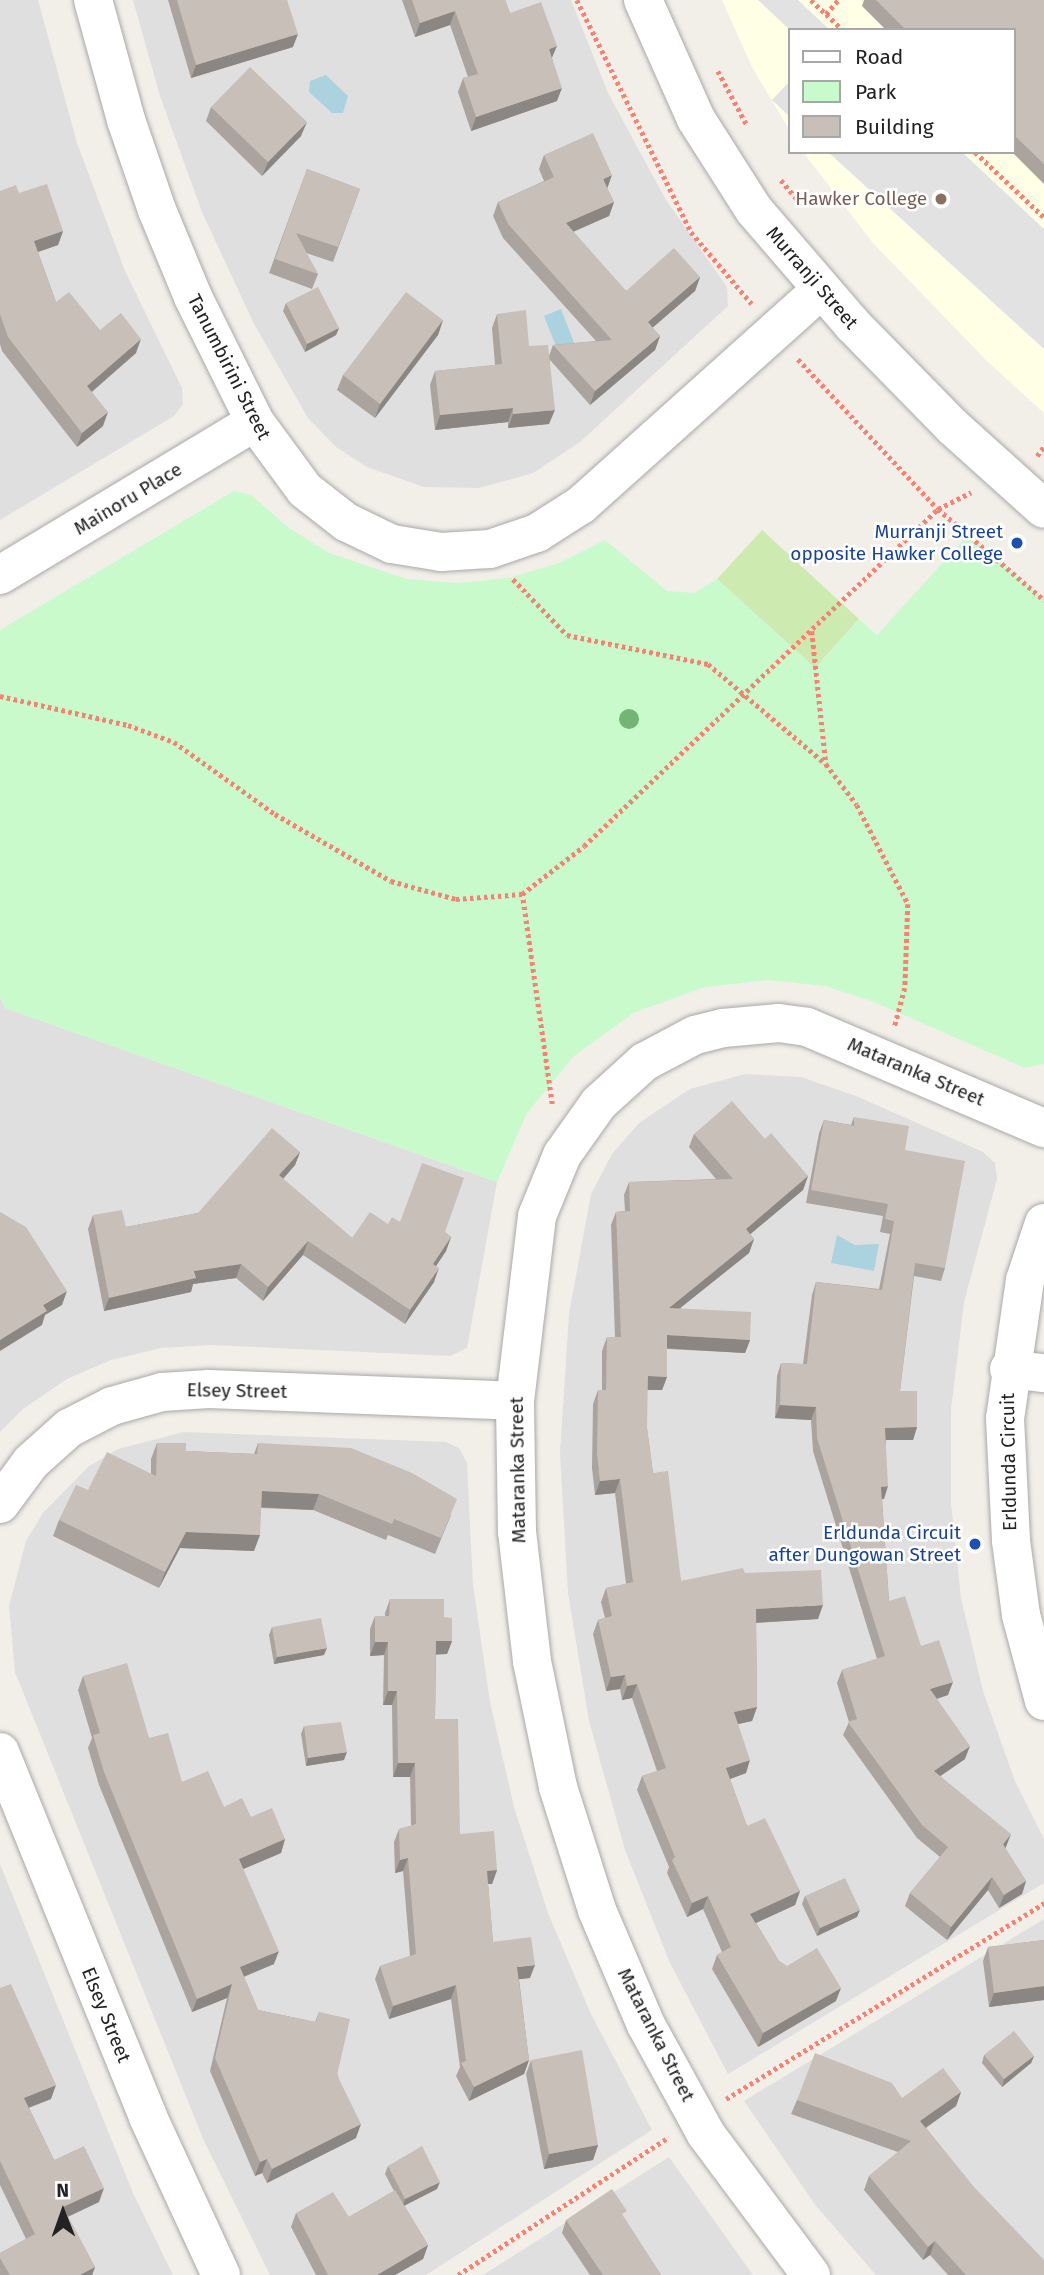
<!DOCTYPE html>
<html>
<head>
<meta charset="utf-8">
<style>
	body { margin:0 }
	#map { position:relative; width:1044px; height:2275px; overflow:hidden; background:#f2efe9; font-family:"Fira Sans",sans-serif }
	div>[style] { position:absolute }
	.residential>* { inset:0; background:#e0dfdf }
	.education>* { inset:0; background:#ffffe5 }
	.grass>* { inset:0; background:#cdebb0 }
	.park>* { inset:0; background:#c8facc }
	.parking>* { inset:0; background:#e2e2e2 }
	.water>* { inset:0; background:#aad3df }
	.path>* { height:4.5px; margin-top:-2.25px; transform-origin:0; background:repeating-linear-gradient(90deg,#fa8072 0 3.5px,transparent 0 7px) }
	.roads { filter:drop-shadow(0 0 2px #a9a9a9) drop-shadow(0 0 2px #a9a9a9) }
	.minor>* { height:38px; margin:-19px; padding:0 19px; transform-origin:19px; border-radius:19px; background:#fff }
	.trees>* { width:20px; height:20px; margin:-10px; border-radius:50%; background:#74b475 }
	.wall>* { inset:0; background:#aba49e }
	.shaded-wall>* { inset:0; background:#8b8681 }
	.building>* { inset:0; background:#c7bfb8 }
	.dots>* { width:19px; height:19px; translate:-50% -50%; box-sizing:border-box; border:4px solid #fff; border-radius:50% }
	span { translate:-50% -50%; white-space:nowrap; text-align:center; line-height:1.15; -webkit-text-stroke:5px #fff; paint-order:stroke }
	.education-label { font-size:19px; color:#785e54 }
	.right { translate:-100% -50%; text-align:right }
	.street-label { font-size:19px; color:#222 }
	.transit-label { font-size:19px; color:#164399 }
	.legend { position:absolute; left:788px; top:28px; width:228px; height:126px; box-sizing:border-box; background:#fff; border:2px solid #a7a7a7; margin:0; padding:9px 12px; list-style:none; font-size:21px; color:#222 }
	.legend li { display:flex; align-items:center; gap:14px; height:35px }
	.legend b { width:35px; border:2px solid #a7a7a7 }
	.north { position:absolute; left:28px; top:2177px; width:70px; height:70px; -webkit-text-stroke:5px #fff; paint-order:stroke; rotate:359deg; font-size:19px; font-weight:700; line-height:28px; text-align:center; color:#222 }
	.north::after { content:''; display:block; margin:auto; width:24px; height:32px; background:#222; clip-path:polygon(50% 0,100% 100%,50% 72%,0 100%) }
</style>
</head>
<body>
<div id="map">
	<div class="residential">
		<div style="clip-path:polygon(0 0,38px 0,77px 143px,125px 271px,182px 388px,183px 404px,174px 416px,0 520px)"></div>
		<div style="clip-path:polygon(133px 0,571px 0,608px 93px,666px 200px,727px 287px,728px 306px,580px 442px,533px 473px,479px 488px,424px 487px,367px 467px,336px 447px,308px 418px,254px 324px,202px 212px,160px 96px)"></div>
		<div style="clip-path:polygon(0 997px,5px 1008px,497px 1182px,467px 1348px,450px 1356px,211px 1345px,161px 1348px,111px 1360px,67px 1379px,23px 1409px,0 1432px)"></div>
		<div style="clip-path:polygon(745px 1074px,801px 1077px,856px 1096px,983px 1152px,995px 1163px,997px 1179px,964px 1302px,951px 1410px,951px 1503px,961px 1598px,983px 1691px,1015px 1781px,1044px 1839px,1044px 1883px,728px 2074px,670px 1963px,625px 1850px,589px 1721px,568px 1593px,560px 1453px,569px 1314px,591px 1194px,612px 1154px,639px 1123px,690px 1089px)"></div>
		<div style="clip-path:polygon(184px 1432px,446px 1442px,459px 1448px,467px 1463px,473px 1585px,490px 1702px,514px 1807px,548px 1913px,590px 2012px,652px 2130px,426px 2275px,270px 2275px,204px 2141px,15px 1672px,9px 1606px,26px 1541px,43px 1513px,89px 1466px,118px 1449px)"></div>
		<div style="clip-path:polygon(0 1864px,133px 2193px,173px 2275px,0 2275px)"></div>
		<div style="clip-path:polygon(1044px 1919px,1044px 2275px,876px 2275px,816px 2206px,744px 2101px)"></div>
		<div style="clip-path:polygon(669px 2157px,753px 2275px,483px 2275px)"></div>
	</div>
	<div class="education">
		<div style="clip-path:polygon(722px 0,1044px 0,1044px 413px,987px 361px,873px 243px,803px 152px,1014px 152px,1014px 30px,790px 30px,790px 131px,752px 67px)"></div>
	</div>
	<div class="grass">
		<div style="clip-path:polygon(762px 530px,859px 619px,815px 668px,717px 579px)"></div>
	</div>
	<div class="park">
		<div style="clip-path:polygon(234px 491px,251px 495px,289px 528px,329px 553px,406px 579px,457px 583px,509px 578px,559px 563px,605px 540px,667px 591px,694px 593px,717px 579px,815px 668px,859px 619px,877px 635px,968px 535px,1044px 599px,1044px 1064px,1025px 1068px,874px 1002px,825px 986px,768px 980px,705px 987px,635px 1012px,574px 1056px,527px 1113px,497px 1182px,5px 1008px,0 997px,0 630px)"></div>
	</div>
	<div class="parking">
		<div style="clip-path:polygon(758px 0,798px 0,830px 30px,790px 30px)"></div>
		<div style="clip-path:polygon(790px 81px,790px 117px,772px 100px)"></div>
		<div style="clip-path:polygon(828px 152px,962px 152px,1044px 229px,1044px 349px)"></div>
	</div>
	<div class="water">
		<div style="clip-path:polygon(326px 75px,348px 96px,343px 113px,332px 113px,309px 92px,310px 81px)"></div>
		<div style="clip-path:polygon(561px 309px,580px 358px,563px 364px,544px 316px)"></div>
		<div style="clip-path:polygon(837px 1235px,855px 1245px,879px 1244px,874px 1271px,831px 1263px)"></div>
	</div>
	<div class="path">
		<div style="left:577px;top:0;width:258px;rotate:63.8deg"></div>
		<div style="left:691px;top:232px;width:94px;rotate:49.7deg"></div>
		<div style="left:811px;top:0;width:44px;rotate:43.2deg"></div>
		<div style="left:826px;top:14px;width:18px;rotate:-49deg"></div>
		<div style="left:718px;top:71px;width:61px;rotate:61.8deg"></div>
		<div style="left:975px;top:152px;width:95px;rotate:43.3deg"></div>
		<div style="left:781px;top:180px;width:30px;rotate:50deg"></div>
		<div style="left:798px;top:359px;width:205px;rotate:47deg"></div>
		<div style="left:938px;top:509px;width:140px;rotate:40.6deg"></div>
		<div style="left:1037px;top:456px;width:12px;rotate:-55deg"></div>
		<div style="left:513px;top:579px;width:78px;rotate:46deg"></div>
		<div style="left:567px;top:635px;width:144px;rotate:11.6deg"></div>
		<div style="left:708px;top:664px;width:155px;rotate:40.3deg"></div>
		<div style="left:826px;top:764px;width:51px;rotate:52.9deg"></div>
		<div style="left:857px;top:805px;width:111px;rotate:62.7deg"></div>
		<div style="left:908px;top:904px;width:84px;rotate:92deg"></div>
		<div style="left:905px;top:988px;width:39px;rotate:105deg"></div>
		<div style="left:812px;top:631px;width:134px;rotate:84deg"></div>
		<div style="left:0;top:696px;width:131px;rotate:12.8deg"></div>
		<div style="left:128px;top:725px;width:49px;rotate:20.3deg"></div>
		<div style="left:174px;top:742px;width:124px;rotate:35.5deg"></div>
		<div style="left:275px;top:814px;width:134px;rotate:30deg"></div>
		<div style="left:391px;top:881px;width:67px;rotate:15.5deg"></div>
		<div style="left:456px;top:899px;width:66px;rotate:-4.3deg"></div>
		<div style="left:552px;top:1104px;width:212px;rotate:-98.1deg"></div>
		<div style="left:522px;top:894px;width:78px;rotate:-37.7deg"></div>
		<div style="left:584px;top:846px;width:489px;rotate:-43.6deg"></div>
		<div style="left:938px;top:509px;width:37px;rotate:-27deg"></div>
		<div style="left:726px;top:2099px;width:374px;rotate:-31.6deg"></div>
		<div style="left:458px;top:2275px;width:252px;rotate:-33.2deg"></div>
	</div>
	<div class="roads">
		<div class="minor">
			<div style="left:93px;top:0;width:124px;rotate:74.6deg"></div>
			<div style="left:126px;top:120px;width:95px;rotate:71deg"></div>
			<div style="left:157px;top:210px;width:94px;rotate:67.5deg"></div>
			<div style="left:193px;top:297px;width:140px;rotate:63.6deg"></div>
			<div style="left:255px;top:422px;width:84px;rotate:53.7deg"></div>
			<div style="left:305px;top:490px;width:52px;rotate:38deg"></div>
			<div style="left:346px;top:522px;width:51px;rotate:25.6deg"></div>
			<div style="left:392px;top:544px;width:50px;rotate:9.3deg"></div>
			<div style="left:441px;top:552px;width:49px;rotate:-3.5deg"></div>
			<div style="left:490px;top:549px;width:50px;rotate:-18.8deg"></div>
			<div style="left:537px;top:533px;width:52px;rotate:-32.5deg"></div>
			<div style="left:581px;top:505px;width:322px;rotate:-41.9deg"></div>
			<div style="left:643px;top:0;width:130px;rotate:66deg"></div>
			<div style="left:696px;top:119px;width:108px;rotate:57.5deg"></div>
			<div style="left:754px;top:210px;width:152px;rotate:49.3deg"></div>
			<div style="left:853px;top:325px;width:143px;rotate:45.6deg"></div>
			<div style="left:953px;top:427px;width:122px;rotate:42deg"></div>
			<div style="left:0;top:575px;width:297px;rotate:-31deg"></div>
			<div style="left:1044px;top:1223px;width:60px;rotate:108.4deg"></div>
			<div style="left:1025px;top:1280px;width:139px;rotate:98.2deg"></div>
			<div style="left:1005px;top:1418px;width:123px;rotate:87.2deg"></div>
			<div style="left:1011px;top:1541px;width:75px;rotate:82.3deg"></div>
			<div style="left:1021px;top:1615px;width:89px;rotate:75deg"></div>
			<div style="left:1009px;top:1369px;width:35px;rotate:7deg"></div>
			<div style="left:0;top:1504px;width:52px;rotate:-53.6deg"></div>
			<div style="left:31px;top:1462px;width:51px;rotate:-41.8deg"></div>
			<div style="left:69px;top:1428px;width:48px;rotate:-27.1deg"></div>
			<div style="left:112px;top:1406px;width:52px;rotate:-15.6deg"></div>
			<div style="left:162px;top:1392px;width:47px;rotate:-3.7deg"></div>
			<div style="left:209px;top:1389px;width:306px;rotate:2.2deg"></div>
			<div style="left:0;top:1752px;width:394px;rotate:67.9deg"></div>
			<div style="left:148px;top:2117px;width:174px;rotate:65.2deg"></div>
			<div style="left:811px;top:2275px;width:176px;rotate:-126.7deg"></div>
			<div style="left:706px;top:2134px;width:124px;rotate:-118.8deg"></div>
			<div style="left:646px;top:2025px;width:125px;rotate:-113.1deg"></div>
			<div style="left:597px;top:1910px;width:129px;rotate:-107.6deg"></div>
			<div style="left:558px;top:1787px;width:129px;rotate:-101.7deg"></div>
			<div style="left:532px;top:1661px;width:130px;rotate:-96.6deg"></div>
			<div style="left:517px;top:1532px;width:131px;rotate:-90.9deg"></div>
			<div style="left:515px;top:1401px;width:186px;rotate:-83.2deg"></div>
			<div style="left:537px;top:1216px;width:66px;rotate:-67.7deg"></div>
			<div style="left:562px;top:1155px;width:64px;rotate:-54.6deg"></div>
			<div style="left:599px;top:1103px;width:61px;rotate:-42.3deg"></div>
			<div style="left:644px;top:1062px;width:58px;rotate:-27.9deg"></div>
			<div style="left:695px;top:1035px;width:29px;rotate:-14deg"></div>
			<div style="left:723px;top:1028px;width:56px;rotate:-5.1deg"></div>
			<div style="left:779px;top:1023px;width:28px;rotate:8deg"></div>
			<div style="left:807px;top:1027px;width:258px;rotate:23.1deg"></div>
		</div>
	</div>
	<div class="trees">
		<div style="left:629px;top:719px"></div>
	</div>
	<div class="wall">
		<div style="clip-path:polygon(168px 0,287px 0,293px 47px,191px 78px)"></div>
		<div style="clip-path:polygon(402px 0,505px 0,510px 13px,552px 58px,557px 101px,471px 131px,458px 92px,463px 78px,468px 77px,450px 25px,415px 37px)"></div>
		<div style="clip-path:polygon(864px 0,1044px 0,1044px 184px,1012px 152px,1014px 152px,1014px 30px,886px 30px,862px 6px)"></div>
		<div style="clip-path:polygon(211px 107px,301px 136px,262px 176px,206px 121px)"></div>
		<div style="clip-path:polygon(544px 155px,607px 188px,614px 202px,609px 216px,573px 232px,626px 291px,700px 277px,695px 291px,652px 328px,660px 336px,655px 350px,590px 405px,550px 360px,549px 424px,508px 428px,508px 422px,435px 430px,430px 385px,435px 371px,495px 365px,492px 328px,497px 314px,529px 346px,549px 356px,553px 345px,596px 341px,503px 238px,493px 216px,498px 202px,544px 181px,539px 169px)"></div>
		<div style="clip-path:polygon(307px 169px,360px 189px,333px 262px,306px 253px,318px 274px,312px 289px,269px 273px)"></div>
		<div style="clip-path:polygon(0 191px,19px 193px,63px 231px,58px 245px,38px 252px,56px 302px,136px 353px,92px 392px,103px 426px,77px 447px,2px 351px,0 344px)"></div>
		<div style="clip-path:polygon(286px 303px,339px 328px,336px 335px,305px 352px,283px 311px)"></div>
		<div style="clip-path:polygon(443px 320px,438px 335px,375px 418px,337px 390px,343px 375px)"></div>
		<div style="clip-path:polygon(854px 1117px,905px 1150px,945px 1268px,941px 1281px,914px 1276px,900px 1391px,917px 1427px,913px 1440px,886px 1440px,884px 1499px,882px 1499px,889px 1601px,921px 1646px,948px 1695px,937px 1699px,965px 1759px,940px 1776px,1006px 1847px,1005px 1848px,1026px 1881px,1022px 1894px,999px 1908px,988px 1890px,947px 1940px,905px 1906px,910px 1893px,940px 1857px,917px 1838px,843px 1735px,849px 1722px,837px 1683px,842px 1670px,877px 1659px,813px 1451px,811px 1420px,775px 1418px,777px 1376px,781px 1363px,803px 1364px,812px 1295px,816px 1282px,879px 1289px,890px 1234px,880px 1232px,883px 1216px,806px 1203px,819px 1133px,824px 1120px,851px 1125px)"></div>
		<div style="clip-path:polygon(694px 1134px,765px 1139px,808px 1176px,803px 1190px,750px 1234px,754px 1239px,749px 1253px,680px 1308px,750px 1340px,745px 1353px,667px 1349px,667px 1377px,662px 1390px,647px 1390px,647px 1428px,653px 1473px,681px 1581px,745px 1573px,818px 1619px,756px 1623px,757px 1707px,752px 1721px,738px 1724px,746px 1773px,730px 1779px,747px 1826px,800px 1891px,795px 1905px,756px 1923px,779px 1961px,836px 2001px,758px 2047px,712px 1969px,717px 1955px,722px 1952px,703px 1909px,687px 1917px,667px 1873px,669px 1867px,637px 1790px,642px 1776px,657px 1771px,632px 1698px,622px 1700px,620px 1689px,606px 1691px,593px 1634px,598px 1620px,605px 1618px,601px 1602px,606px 1588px,626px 1584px,615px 1493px,595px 1495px,592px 1468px,593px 1404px,598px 1390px,602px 1390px,602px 1351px,607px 1337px,615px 1337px,611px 1225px,616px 1212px,625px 1211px,624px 1195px,629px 1182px,716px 1179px,689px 1147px)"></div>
		<div style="clip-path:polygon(300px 1152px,295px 1165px,283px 1179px,352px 1238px,388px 1224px,400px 1222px,445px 1232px,451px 1237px,446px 1251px,436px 1266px,434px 1282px,405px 1324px,303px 1255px,263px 1301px,236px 1278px,193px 1284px,191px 1292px,104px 1311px,88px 1229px,93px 1215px,126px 1227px,198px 1213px)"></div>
		<div style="clip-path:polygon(157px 1443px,186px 1451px,254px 1454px,258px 1443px,451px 1515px,435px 1554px,388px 1535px,386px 1540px,313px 1510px,261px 1508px,254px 1551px,180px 1548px,159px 1588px,53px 1536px,59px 1520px,88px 1490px,151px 1474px,151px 1459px)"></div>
		<div style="clip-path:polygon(390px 1599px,444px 1617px,452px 1641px,447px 1654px,436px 1654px,435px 1719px,460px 1834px,497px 1870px,492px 1884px,488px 1884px,493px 1942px,530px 1978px,519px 1979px,529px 2060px,524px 2074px,469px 2101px,456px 2076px,460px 2067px,451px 1999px,389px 2019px,375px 1979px,380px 1966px,410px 1956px,403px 1871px,395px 1873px,394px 1842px,399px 1829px,411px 1826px,410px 1777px,393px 1777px,392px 1705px,383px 1705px,384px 1655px,370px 1656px,370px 1629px,375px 1616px,385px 1616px,385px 1613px)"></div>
		<div style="clip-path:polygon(272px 1627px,324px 1655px,274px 1664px,269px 1635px)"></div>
		<div style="clip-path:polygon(83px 1676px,149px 1738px,182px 1782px,224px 1807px,251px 1817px,285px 1839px,281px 1853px,243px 1869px,274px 1964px,244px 1977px,258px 2010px,315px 2022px,319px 2012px,356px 2138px,267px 2183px,262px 2173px,255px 2176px,210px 2071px,227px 1998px,192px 2012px,99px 1785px,88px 1748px,92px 1738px,78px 1690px)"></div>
		<div style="clip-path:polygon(304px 1726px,344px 1760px,306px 1766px,301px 1734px)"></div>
		<div style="clip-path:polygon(805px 1896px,857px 1917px,817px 1936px,802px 1904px)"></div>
		<div style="clip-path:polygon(1044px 1940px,1044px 2000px,989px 2007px,983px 1961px,988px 1947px)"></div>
		<div style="clip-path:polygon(0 1988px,51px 2099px,29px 2108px,54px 2160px,99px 2202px,68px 2217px,95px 2267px,92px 2275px,0 2275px,0 2253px,26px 2239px,0 2185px)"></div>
		<div style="clip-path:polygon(984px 2055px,1034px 2056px,1031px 2063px,1002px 2087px,982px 2063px)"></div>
		<div style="clip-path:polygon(531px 2060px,598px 2145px,593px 2160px,544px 2169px,526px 2074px)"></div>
		<div style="clip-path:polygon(961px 2092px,956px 2106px,926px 2128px,1044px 2275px,948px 2275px,930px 2255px,923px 2260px,864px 2190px,869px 2176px,898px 2152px,791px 2114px,797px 2100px,902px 2098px)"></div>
		<div style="clip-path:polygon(388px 2166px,437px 2189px,404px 2205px,428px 2245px,423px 2259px,395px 2275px,316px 2275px,291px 2227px,296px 2213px,349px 2217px,394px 2191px,385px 2174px)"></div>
		<div style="clip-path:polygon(624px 2218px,661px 2275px,590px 2275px,562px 2233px,566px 2220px)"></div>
	</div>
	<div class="shaded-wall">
		<div style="clip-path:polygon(455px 11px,450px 25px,415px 37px,420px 23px)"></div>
		<div style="clip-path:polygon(298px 34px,293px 47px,191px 78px,196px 65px)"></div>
		<div style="clip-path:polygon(557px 46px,551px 60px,549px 49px)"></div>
		<div style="clip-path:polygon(562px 88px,557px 101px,471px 131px,476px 117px)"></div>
		<div style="clip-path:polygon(307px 122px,301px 136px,262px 176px,268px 162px)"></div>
		<div style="clip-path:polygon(612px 175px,607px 189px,603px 179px)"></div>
		<div style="clip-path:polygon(614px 202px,609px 216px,561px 237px,566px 223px)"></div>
		<div style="clip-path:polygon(63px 231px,58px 245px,29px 255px,34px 241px)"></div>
		<div style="clip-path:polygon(700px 277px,695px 291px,643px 336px,648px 322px)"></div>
		<div style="clip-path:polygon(443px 320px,438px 335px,375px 418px,380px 404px)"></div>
		<div style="clip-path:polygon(339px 328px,336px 335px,305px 352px,307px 344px)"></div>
		<div style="clip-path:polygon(660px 336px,655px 350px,590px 405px,595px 391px)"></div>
		<div style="clip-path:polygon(141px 339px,136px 353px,82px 400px,87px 386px)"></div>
		<div style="clip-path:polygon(513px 408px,508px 422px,435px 430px,440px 415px)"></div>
		<div style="clip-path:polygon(555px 410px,549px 424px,508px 428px,513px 414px)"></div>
		<div style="clip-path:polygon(108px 412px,103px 426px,77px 447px,82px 433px)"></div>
		<div style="clip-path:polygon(300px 1152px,295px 1165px,274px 1189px,279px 1175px)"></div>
		<div style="clip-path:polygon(808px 1176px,803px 1190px,741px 1242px,746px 1229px)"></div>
		<div style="clip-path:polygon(451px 1237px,446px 1251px,428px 1278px,433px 1264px)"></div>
		<div style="clip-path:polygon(754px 1239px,749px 1253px,664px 1321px,669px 1308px)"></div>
		<div style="clip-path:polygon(308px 1241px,303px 1255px,263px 1301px,268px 1287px)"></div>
		<div style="clip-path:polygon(241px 1264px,236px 1278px,193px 1284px,191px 1292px,104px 1311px,109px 1298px,194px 1271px)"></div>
		<div style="clip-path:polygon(439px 1268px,434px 1282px,405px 1324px,410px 1310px)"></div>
		<div style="clip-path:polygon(67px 1291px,62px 1305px,45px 1315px,42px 1325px,0 1351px,0 1340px,43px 1305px)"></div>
		<div style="clip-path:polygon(667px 1335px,750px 1340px,745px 1353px,662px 1348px)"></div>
		<div style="clip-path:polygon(648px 1376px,667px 1377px,662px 1390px,643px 1390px)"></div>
		<div style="clip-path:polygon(780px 1405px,816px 1407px,811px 1420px,775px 1418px)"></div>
		<div style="clip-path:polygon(917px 1427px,913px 1440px,880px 1440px,885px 1428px)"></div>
		<div style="clip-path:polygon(620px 1479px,615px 1493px,595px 1495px,600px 1481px)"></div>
		<div style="clip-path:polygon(888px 1486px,884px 1499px,876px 1500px,881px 1487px)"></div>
		<div style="clip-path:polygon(262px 1491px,319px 1494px,313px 1510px,256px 1507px)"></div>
		<div style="clip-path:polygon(186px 1532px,260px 1535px,254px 1551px,180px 1548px,159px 1588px,165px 1572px)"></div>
		<div style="clip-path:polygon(823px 1605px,818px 1619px,751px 1623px,756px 1609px)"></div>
		<div style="clip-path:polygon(436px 1641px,452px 1641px,447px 1654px,431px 1655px)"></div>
		<div style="clip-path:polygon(375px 1642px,388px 1642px,384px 1655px,370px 1656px)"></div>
		<div style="clip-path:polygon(327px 1648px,324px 1655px,274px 1664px,277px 1657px)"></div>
		<div style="clip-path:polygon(625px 1675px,620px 1689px,606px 1691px,611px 1677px)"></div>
		<div style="clip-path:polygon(953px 1682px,948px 1695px,926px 1702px,930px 1689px)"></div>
		<div style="clip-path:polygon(637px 1684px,632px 1698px,622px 1700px,627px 1686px)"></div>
		<div style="clip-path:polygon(388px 1691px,397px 1691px,392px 1705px,383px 1705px)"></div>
		<div style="clip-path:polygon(757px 1707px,752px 1721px,729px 1726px,734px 1712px)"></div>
		<div style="clip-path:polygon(970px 1746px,965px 1759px,929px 1784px,934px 1771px)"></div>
		<div style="clip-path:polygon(347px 1752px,344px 1760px,306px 1766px,308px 1758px)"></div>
		<div style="clip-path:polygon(750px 1760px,746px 1773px,722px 1782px,726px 1768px)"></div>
		<div style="clip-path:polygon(398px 1763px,415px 1763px,410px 1777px,393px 1777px)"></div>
		<div style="clip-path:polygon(1011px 1834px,1006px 1847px,998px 1857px,1003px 1844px)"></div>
		<div style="clip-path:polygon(285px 1839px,281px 1853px,234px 1873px,239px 1859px)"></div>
		<div style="clip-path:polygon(408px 1858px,403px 1871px,395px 1873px,400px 1860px)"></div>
		<div style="clip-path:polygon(497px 1870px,492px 1884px,482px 1884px,487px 1871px)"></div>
		<div style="clip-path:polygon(992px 1877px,988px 1890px,947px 1940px,951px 1927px)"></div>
		<div style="clip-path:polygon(1026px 1881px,1022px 1894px,999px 1908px,1004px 1895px)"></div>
		<div style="clip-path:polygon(800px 1891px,795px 1905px,745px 1928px,750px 1914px)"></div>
		<div style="clip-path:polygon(708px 1896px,703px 1909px,687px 1917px,692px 1903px)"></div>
		<div style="clip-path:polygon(860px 1910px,857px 1917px,817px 1936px,820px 1928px)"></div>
		<div style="clip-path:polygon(279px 1951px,274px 1964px,235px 1980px,240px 1967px)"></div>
		<div style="clip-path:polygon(535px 1965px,530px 1978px,512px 1980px,517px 1967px)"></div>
		<div style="clip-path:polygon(232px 1984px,227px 1998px,192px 2012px,197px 1999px)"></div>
		<div style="clip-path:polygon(456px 1985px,451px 1999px,389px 2019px,393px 2006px)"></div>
		<div style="clip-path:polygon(1044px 1986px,1044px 2000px,989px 2007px,994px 1993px)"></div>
		<div style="clip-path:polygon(841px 1988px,836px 2001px,758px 2047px,763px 2033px)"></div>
		<div style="clip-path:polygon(1034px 2056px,1031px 2063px,1002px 2087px,1004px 2079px)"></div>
		<div style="clip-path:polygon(529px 2060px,524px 2074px,469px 2101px,474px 2087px)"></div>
		<div style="clip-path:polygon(56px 2085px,51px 2099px,19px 2111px,24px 2098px)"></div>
		<div style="clip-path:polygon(961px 2092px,956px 2106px,915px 2135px,920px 2121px)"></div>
		<div style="clip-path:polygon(361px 2124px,356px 2138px,267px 2183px,272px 2169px)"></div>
		<div style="clip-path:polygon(598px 2145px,593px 2160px,544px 2169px,549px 2154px)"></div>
		<div style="clip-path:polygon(267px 2159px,262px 2173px,255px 2176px,260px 2162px)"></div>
		<div style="clip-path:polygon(440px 2182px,437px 2189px,402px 2207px,405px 2199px)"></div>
		<div style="clip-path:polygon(104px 2188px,99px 2202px,58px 2221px,63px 2207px)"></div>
		<div style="clip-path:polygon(935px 2241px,930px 2255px,923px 2260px,928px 2247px)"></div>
		<div style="clip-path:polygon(428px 2245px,423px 2259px,395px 2275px,377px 2275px)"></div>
		<div style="clip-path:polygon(95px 2267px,92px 2275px,80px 2275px)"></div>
	</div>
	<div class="building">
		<div style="clip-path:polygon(177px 0,287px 0,298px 34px,196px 65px)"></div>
		<div style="clip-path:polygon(412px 0,505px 0,510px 13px,541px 2px,557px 46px,549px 49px,562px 88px,476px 117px,463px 78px,478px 74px,455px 11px,420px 23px)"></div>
		<div style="clip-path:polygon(876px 0,1044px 0,1044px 164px,1014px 135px,1014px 30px,906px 30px)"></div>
		<div style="clip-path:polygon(250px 67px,307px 122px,268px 162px,211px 107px)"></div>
		<div style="clip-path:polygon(593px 133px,612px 175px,603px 179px,614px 202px,566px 223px,626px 291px,674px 248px,700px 277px,648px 322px,660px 336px,595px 391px,553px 345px,612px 340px,508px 224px,498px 202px,554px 177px,544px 155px)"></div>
		<div style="clip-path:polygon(307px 169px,360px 189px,338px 247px,296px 233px,318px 274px,275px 259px)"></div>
		<div style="clip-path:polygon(47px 184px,63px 231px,34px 241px,56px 302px,69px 292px,100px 330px,121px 313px,141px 339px,87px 386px,108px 412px,82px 433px,8px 337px,0 314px,0 191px,16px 185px,19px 193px)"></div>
		<div style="clip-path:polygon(318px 287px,339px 328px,307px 344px,286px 303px)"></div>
		<div style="clip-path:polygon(406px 292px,443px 320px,380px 404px,343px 375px)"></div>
		<div style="clip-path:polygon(526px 310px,529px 346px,548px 345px,555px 410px,513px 414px,513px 408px,440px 415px,435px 371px,502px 364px,497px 314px)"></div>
		<div style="clip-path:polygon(732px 1101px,765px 1139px,771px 1133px,808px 1176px,746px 1229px,754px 1239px,669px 1308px,751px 1312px,750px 1340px,667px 1335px,667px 1377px,648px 1376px,647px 1428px,653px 1473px,668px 1471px,681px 1581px,743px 1568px,745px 1573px,821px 1570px,823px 1605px,756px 1609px,757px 1707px,734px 1712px,750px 1760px,726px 1768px,747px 1826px,765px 1818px,800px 1891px,750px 1914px,779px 1961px,787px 1966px,817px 1948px,841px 1988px,763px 2033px,717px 1955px,731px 1947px,708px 1896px,692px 1903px,672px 1860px,675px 1857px,642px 1776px,666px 1768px,637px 1684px,627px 1686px,625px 1675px,611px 1677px,598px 1620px,612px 1616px,606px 1588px,633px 1582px,620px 1479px,600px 1481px,597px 1454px,598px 1390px,606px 1390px,607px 1337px,621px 1337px,616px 1212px,630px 1211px,629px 1182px,733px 1179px,694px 1134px)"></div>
		<div style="clip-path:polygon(854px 1117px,909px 1126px,905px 1150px,965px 1161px,945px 1268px,915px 1263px,900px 1391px,917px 1391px,917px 1427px,885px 1428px,888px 1486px,881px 1487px,889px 1601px,905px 1596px,921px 1646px,939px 1640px,953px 1682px,930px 1689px,970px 1746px,934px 1771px,1011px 1834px,1003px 1844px,1026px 1881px,1004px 1895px,992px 1877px,951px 1927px,910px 1893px,948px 1847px,922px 1825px,848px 1722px,857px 1719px,842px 1670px,885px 1656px,817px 1438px,816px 1407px,780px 1405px,781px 1363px,807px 1364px,816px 1282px,882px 1290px,894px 1221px,885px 1219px,888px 1204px,811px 1190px,824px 1120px,854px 1126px)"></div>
		<div style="clip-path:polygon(272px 1128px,300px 1152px,279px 1175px,352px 1238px,370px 1212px,388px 1224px,392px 1217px,400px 1222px,422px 1163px,464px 1178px,445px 1232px,451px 1237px,433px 1264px,439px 1268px,410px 1310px,308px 1241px,268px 1287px,241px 1264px,194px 1271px,196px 1278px,109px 1298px,93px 1215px,122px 1210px,126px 1227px,198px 1213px)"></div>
		<div style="clip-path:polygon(0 1212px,26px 1227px,67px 1291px,43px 1305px,47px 1311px,0 1340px)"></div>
		<div style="clip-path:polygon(157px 1443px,186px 1443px,186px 1451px,257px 1454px,258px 1443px,351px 1448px,412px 1473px,457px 1499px,441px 1538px,394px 1519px,392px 1524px,319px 1494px,262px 1491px,260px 1535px,186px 1532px,165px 1572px,59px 1520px,76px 1485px,88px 1490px,107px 1452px,156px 1476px)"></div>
		<div style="clip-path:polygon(390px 1599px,444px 1599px,444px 1617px,452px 1618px,452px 1641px,436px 1641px,435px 1719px,458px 1719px,460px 1834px,494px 1831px,497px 1870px,487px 1871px,493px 1942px,531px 1937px,535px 1965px,517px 1967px,529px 2060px,474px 2087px,461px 2063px,466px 2061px,456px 1985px,393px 2006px,380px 1966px,416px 1954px,408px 1858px,400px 1860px,399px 1829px,416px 1824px,415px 1763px,398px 1763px,397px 1691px,388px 1691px,388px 1642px,375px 1642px,375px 1616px,389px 1616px)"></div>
		<div style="clip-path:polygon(321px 1618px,327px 1648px,277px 1657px,272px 1627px)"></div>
		<div style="clip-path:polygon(127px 1663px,149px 1738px,168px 1733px,182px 1782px,208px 1771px,224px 1807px,242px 1798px,251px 1817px,272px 1808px,285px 1839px,239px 1859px,279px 1951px,240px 1967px,258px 2010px,316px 2022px,319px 2012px,350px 2019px,337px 2075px,361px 2124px,272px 2169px,267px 2159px,260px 2162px,215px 2058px,232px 1984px,197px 1999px,104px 1772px,93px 1735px,100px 1733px,83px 1676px)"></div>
		<div style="clip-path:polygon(341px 1722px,347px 1752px,308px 1758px,304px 1726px)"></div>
		<div style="clip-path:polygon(845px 1878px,860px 1910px,820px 1928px,805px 1896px)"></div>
		<div style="clip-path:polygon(1044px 1940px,1044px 1986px,994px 1993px,988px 1947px)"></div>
		<div style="clip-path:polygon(11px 1984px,56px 2085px,24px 2098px,54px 2160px,84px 2146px,104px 2188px,63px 2207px,95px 2267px,80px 2275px,10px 2275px,0 2258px,0 2253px,35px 2234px,0 2161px,0 1988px)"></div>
		<div style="clip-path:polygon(1014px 2031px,1034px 2056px,1004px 2079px,984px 2055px)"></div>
		<div style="clip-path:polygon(582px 2050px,598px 2145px,549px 2154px,531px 2060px)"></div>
		<div style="clip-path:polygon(815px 2053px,892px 2083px,902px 2098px,943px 2068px,961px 2092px,920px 2121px,974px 2187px,1044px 2260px,1044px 2275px,966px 2275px,935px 2241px,928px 2247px,869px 2176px,911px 2141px,797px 2100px)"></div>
		<div style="clip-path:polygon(422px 2146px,440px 2182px,405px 2199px,388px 2166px)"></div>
		<div style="clip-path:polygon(612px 2189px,627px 2211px,622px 2214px,661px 2275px,603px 2275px,566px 2220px)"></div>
		<div style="clip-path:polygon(395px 2190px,428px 2245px,377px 2275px,328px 2275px,296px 2213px,333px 2192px,349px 2217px)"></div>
	</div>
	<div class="dots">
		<div style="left:941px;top:199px;background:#8d6e63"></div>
		<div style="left:1017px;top:543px;background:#1a4fb4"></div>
		<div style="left:975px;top:1544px;background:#1a4fb4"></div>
	</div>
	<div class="education-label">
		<span class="right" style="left:927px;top:199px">Hawker College</span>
	</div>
	<div class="street-label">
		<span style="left:812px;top:278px;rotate:49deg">Murranji Street</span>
		<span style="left:229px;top:367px;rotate:63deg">Tanumbirini Street</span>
		<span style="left:128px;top:499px;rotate:-31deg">Mainoru Place</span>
		<span style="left:916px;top:1072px;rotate:23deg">Mataranka Street</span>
		<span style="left:237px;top:1391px;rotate:1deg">Elsey Street</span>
		<span style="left:1009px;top:1462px;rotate:-91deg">Erldunda Circuit</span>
		<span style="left:518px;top:1470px;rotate:-91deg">Mataranka Street</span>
		<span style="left:106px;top:2015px;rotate:68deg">Elsey Street</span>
		<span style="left:656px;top:2035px;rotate:63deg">Mataranka Street</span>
	</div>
	<div class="transit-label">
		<span class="right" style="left:1003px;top:543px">Murranji Street<br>opposite Hawker College</span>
		<span class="right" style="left:961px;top:1544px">Erldunda Circuit<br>after Dungowan Street</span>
	</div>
	<ul class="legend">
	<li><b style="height:9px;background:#fff"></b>Road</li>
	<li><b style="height:19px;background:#c8facc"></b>Park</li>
	<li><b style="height:19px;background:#c7bfb8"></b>Building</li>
	</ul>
	<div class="north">N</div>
</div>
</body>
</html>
